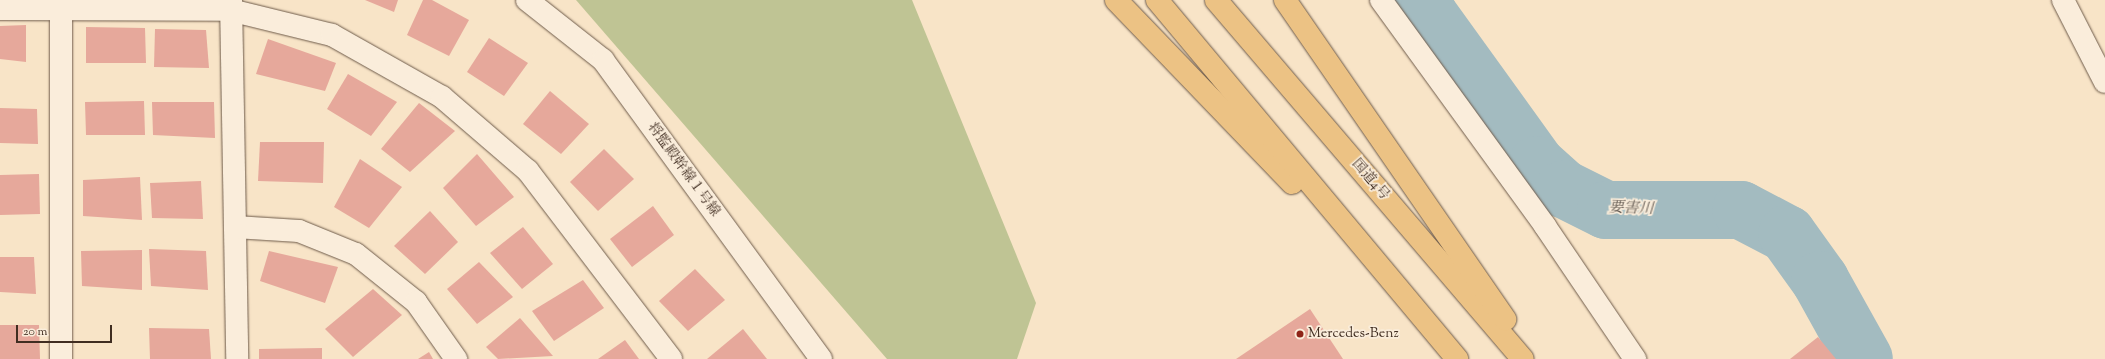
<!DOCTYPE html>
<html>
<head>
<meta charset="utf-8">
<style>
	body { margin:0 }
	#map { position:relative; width:2105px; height:359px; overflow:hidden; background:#f8e4c7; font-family:"Sorts Mill Goudy","Noto Serif JP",serif }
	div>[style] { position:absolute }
	.green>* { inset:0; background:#bfc494 }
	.river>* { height:58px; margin:-29px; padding:0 29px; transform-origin:29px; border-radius:29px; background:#a3bbc0 }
	.building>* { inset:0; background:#e6a89b }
	.roads { filter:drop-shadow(0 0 1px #6e5b4a) drop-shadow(0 0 1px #6e5b4a) }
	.minor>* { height:22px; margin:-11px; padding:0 11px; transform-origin:11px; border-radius:11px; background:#faeddb }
	.highway>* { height:22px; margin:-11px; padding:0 11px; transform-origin:11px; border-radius:11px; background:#ecc284 }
	.dots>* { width:11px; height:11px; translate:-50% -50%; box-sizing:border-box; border:2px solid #faeddb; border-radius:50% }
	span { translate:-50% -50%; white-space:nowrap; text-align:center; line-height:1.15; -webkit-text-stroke:3.5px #faeddb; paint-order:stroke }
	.street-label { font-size:14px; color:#402d21 }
	.poi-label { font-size:14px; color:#402d21 }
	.left { translate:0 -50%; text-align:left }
	.water-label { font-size:15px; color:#595049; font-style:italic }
	.scale { position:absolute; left:16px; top:325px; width:96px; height:18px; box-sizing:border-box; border:2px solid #402d21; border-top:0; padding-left:5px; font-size:12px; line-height:14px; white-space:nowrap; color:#402d21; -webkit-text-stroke:3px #faeddb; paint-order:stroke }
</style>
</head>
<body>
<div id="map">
	<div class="green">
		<div style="clip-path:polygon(576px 0,912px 0,1036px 303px,1017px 359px,887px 359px)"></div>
	</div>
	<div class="river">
		<div style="left:1423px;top:0;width:15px;rotate:70deg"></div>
		<div style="left:1428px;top:14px;width:186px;rotate:54.2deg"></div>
		<div style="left:1537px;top:165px;width:36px;rotate:42deg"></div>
		<div style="left:1564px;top:189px;width:47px;rotate:26.6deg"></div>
		<div style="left:1606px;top:210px;width:135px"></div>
		<div style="left:1741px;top:210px;width:52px;rotate:27.6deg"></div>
		<div style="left:1787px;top:234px;width:57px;rotate:54.3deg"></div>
		<div style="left:1820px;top:280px;width:90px;rotate:60.9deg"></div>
	</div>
	<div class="building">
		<div style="clip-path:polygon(365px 0,398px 0,394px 12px)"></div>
		<div style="clip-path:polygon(423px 0,432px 0,469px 20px,449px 56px,407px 35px)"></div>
		<div style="clip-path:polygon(26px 25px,26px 62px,0 59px,0 26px)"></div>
		<div style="clip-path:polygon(86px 27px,145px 28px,146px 63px,86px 63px)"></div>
		<div style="clip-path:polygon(155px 29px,206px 30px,209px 68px,154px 67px)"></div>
		<div style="clip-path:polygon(489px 38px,528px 63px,504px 96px,467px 72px)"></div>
		<div style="clip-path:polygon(268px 39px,336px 63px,325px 91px,256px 74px)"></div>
		<div style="clip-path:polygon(348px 74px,397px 102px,371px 136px,327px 109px)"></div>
		<div style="clip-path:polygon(550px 91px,589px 124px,561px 154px,523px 124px)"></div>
		<div style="clip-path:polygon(144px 101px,145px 135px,86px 135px,85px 102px)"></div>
		<div style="clip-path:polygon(152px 102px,214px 102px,215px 138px,153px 135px)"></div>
		<div style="clip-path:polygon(419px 103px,455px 131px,410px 172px,381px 149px)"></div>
		<div style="clip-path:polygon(0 108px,37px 109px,38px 144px,0 143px)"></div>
		<div style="clip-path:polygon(260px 142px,324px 142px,323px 183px,258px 181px)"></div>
		<div style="clip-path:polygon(604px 149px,634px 179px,598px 211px,570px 182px)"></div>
		<div style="clip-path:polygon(477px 154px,514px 197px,476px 226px,443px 188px)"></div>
		<div style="clip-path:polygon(360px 159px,402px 187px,369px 228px,334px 207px)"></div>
		<div style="clip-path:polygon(39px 174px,40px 214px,0 215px,0 175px)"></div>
		<div style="clip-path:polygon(140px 177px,142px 220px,83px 216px,83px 180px)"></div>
		<div style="clip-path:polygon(201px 181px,203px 219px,152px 218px,150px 183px)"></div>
		<div style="clip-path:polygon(653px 206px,674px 235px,632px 267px,610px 239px)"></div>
		<div style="clip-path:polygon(430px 211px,458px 242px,425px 274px,394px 246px)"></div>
		<div style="clip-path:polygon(523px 227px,553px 264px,522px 289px,490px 253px)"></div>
		<div style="clip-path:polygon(149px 249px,206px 251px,208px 290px,151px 286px)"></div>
		<div style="clip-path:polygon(142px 250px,142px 290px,82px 286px,81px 251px)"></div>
		<div style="clip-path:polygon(269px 251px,338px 267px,325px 303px,260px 281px)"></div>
		<div style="clip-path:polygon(0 257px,34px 257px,36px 294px,0 292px)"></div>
		<div style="clip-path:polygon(479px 262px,513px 297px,477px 324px,447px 289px)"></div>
		<div style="clip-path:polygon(695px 269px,725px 300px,688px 331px,659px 301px)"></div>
		<div style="clip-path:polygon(583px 280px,604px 308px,554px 341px,532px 311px)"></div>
		<div style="clip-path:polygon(373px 289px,402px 315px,353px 357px,325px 329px)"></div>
		<div style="clip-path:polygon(1310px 309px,1343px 359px,1236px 359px)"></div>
		<div style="clip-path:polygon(520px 318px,553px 356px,498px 359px,486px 347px)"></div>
		<div style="clip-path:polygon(0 325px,39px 325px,40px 359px,0 359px)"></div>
		<div style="clip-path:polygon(149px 328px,209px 329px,211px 359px,150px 359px)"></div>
		<div style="clip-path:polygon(743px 329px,767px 359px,707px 359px)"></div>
		<div style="clip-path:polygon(1818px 337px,1836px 359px,1790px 359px)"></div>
		<div style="clip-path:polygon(625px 340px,639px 359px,598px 359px)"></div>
		<div style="clip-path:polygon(322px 348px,322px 359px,259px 359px,259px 349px)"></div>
		<div style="clip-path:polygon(429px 352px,433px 359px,418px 359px)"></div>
	</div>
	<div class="roads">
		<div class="minor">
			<div style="left:231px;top:0;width:359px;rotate:89deg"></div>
			<div style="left:527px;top:0;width:97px;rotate:38.3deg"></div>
			<div style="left:603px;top:60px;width:370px;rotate:53.9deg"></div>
			<div style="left:1381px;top:0;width:279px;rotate:54deg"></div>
			<div style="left:1545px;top:226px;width:161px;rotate:55.9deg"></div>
			<div style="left:2063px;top:0;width:92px;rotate:62.9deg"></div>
			<div style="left:0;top:9px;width:230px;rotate:0.2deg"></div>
			<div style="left:230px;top:10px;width:105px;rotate:13.8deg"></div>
			<div style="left:332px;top:35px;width:126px;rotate:29.4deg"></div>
			<div style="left:442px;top:97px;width:113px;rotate:40.7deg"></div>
			<div style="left:528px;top:171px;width:236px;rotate:52.7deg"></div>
			<div style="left:61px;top:9px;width:350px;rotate:90deg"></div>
			<div style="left:235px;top:227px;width:64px;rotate:3.6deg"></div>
			<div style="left:299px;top:231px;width:61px;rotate:22deg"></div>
			<div style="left:356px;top:254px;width:77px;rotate:38.7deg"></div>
			<div style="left:416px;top:302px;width:70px;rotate:54.9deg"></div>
		</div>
		<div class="highway">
			<div style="left:1116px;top:0;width:254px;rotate:46.1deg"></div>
			<div style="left:1157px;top:0;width:468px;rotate:50.1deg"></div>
			<div style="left:1216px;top:0;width:472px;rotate:49.5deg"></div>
			<div style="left:1285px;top:0;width:388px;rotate:55.4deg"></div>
		</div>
	</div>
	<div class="dots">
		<div style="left:1300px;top:334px;background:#8f2418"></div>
	</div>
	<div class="street-label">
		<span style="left:683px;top:170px;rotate:54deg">将監殿幹線１号線</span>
		<span style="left:1370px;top:180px;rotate:49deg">国道4号</span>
	</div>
	<div class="poi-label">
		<span class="left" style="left:1308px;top:334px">Mercedes-Benz</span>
	</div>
	<div class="water-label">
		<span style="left:1631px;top:209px;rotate:2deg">要害川</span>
	</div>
	<div class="scale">20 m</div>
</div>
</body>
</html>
